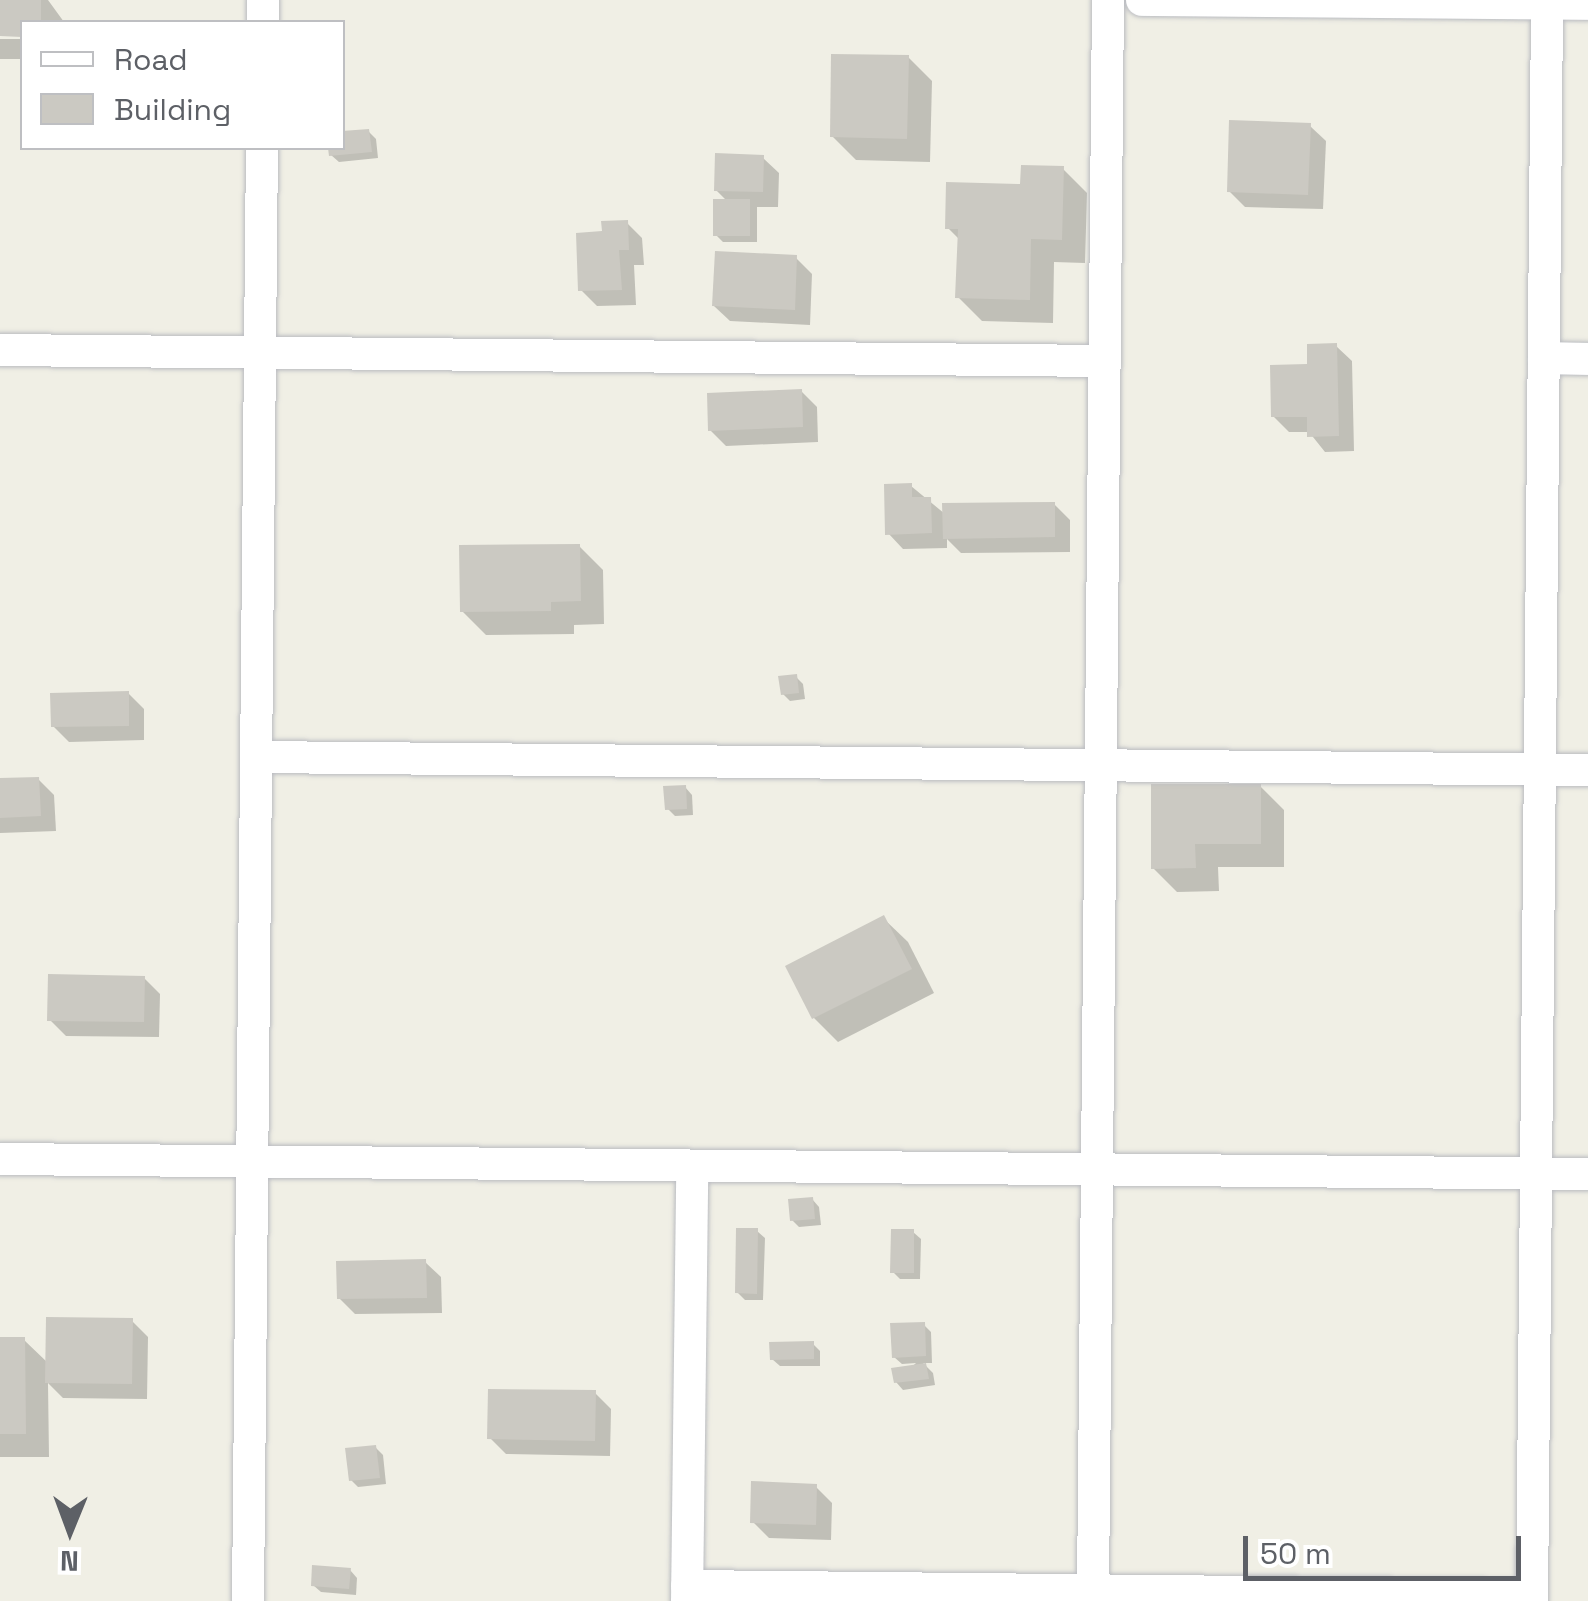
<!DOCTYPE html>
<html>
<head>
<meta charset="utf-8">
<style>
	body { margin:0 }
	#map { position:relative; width:1588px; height:1601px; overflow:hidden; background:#f0efe5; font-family:"Space Grotesk",sans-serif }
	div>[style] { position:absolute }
	.shadow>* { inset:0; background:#0003 }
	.building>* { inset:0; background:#cbc9c2 }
	.roads { filter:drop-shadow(0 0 2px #babcc1) drop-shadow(0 0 2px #babcc1) }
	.minor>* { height:32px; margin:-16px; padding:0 16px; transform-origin:16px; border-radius:16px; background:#fff }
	span { translate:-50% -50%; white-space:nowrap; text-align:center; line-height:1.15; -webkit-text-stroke:9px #fff; paint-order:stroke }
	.legend { position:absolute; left:20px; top:20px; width:325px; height:130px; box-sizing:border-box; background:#fff; border:2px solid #bebfc2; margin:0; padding:12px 18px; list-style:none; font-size:30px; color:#5d6066 }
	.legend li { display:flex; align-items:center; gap:20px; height:50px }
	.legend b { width:50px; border:2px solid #bebfc2 }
	.north { position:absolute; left:20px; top:1481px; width:100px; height:100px; -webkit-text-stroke:8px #fff; paint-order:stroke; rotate:181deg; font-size:28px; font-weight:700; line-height:40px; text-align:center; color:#5d6066 }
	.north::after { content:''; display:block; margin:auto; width:35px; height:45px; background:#5d6066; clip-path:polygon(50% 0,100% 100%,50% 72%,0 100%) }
	.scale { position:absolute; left:1243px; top:1536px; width:278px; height:45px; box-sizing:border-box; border:5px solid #5d6066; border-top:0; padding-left:12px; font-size:30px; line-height:35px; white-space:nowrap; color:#5d6066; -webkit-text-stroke:8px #fff; paint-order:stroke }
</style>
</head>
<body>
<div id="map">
	<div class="shadow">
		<div style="clip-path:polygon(0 0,48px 0,64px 22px,22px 22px,22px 34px,0 34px)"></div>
		<div style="clip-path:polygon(0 39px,22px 39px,22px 59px,0 59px)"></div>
		<div style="clip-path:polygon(908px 57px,932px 81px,930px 162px,856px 160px,832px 136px)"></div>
		<div style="clip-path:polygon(1310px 126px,1326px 141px,1323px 209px,1245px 207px,1229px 191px)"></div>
		<div style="clip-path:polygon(368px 131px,376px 139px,378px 158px,339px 162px,331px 155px,331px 148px,342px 148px)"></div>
		<div style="clip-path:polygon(763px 158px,779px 173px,778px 207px,757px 207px,757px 242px,723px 242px,716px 235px,728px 202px,716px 190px)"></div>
		<div style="clip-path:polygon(1063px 169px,1087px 193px,1085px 263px,1054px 262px,1053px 323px,982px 321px,958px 297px,960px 240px,948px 228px)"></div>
		<div style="clip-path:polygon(627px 223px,642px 238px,644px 265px,634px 265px,636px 305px,597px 306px,581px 290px,604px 234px)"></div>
		<div style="clip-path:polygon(796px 258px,812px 274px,810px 325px,730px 321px,714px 306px)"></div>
		<div style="clip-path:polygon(1336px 346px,1352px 361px,1354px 451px,1325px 452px,1309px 432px,1289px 432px,1273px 416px,1310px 366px)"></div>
		<div style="clip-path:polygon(801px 391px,817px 407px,818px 442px,726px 446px,710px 430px)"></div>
		<div style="clip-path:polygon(911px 486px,945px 514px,1054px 504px,1070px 520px,1070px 552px,961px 553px,947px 539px,947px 548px,903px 549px,888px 533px)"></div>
		<div style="clip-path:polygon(579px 546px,603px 570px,604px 624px,574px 625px,574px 634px,486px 635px,462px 611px)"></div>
		<div style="clip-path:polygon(796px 677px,803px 684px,805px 699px,790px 701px,783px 694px)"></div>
		<div style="clip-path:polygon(128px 693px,144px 709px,144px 740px,69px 742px,53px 726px)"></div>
		<div style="clip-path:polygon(38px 779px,54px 795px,56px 831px,0 833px,0 781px)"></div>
		<div style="clip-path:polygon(1260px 786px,1284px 810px,1284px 867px,1218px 867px,1219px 891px,1177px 892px,1153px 868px)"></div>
		<div style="clip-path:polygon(685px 787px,692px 795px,693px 815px,675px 816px,668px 809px)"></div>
		<div style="clip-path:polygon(884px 919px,908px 942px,934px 993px,838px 1042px,814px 1018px,788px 967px)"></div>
		<div style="clip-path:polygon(144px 978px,160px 994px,159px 1037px,66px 1036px,50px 1020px)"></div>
		<div style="clip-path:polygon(812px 1199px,819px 1207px,821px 1225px,799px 1227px,792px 1220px)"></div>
		<div style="clip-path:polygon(757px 1231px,765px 1238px,763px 1300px,745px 1300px,737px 1292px)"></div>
		<div style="clip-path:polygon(913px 1232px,921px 1239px,920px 1279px,900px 1279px,893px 1272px)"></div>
		<div style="clip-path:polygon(425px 1262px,441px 1277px,442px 1313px,355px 1314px,339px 1298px)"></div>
		<div style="clip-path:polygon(132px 1321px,148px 1337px,147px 1399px,63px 1398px,48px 1383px,49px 1457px,0 1457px,0 1340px,24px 1340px,48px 1363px)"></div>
		<div style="clip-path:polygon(924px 1325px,931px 1332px,932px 1363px,923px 1363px,933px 1373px,935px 1385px,903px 1390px,896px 1382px,916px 1363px,902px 1364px,894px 1357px)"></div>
		<div style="clip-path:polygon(813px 1344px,820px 1351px,820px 1366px,780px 1366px,772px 1359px)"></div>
		<div style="clip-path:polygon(595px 1393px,611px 1409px,610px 1456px,506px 1454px,490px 1438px)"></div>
		<div style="clip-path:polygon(375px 1447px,383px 1455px,386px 1484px,358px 1487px,351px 1480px)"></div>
		<div style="clip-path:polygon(816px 1487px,832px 1503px,831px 1540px,769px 1538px,753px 1522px)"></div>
		<div style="clip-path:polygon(350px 1570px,357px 1578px,356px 1595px,321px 1592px,313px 1585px)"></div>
	</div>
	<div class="building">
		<div style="clip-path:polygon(0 0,41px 0,41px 22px,22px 22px,22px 37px,0 36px)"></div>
		<div style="clip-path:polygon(831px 54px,909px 55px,907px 139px,830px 137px)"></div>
		<div style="clip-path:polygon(1229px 120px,1311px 123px,1308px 195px,1227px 192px)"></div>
		<div style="clip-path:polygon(369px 129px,372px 152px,329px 156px,328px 148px,342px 148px,342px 131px)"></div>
		<div style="clip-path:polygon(715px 153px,764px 155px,763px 192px,714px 191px)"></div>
		<div style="clip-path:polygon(1021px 165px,1064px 166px,1062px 240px,1031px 239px,1030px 300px,955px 298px,958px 229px,945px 229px,946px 182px,1020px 184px)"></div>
		<div style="clip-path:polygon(713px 199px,750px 199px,750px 236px,713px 236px)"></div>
		<div style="clip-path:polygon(628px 220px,629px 250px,619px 250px,622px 290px,578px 291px,576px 233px,602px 231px,601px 221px)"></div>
		<div style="clip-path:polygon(715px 251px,797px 255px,795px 310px,712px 306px)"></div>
		<div style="clip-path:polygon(1337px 343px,1339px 436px,1307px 437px,1307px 417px,1271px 417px,1270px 365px,1307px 364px,1307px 344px)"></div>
		<div style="clip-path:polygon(802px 389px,803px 427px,708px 431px,707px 393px)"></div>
		<div style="clip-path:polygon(912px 483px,912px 497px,931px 497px,932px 533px,885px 535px,884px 484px)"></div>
		<div style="clip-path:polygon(1055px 502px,1055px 537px,943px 539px,942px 503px)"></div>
		<div style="clip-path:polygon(580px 544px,581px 601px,551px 602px,551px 611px,460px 612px,459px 545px)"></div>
		<div style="clip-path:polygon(797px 674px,799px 693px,781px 695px,778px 676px)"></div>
		<div style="clip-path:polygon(129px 691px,129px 726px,51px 727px,50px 693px)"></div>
		<div style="clip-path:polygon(39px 777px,41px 816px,0 818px,0 778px)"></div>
		<div style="clip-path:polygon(1151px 784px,1261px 784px,1261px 844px,1195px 844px,1196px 868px,1151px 869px)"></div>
		<div style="clip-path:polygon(686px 785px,687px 809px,665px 810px,663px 786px)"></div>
		<div style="clip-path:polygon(884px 915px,912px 969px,812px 1019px,785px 966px)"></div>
		<div style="clip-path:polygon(48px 974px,145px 976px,144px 1022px,47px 1021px)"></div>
		<div style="clip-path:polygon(813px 1197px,815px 1219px,790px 1221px,788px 1199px)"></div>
		<div style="clip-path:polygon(736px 1228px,758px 1228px,757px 1294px,735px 1293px)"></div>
		<div style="clip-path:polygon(891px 1229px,914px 1229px,914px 1273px,890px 1273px)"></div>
		<div style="clip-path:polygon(426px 1259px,427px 1298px,337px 1299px,336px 1261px)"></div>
		<div style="clip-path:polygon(46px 1317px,133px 1318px,132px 1384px,45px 1383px)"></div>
		<div style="clip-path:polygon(925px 1322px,926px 1356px,892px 1358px,890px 1323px)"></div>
		<div style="clip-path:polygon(0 1337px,25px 1337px,26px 1434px,0 1434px)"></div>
		<div style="clip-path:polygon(814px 1341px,814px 1359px,770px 1360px,769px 1342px)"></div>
		<div style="clip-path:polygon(926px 1363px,929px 1379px,894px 1383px,891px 1368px)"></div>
		<div style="clip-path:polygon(488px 1389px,596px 1390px,595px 1441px,487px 1439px)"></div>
		<div style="clip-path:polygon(376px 1445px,380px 1478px,349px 1481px,345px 1448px)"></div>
		<div style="clip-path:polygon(751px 1481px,817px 1484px,816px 1525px,750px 1523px)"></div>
		<div style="clip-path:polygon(312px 1565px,351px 1568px,349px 1589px,311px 1586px)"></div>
	</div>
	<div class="roads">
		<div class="minor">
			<div style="left:1142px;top:0;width:446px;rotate:0.5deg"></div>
			<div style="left:263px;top:22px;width:22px;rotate:-90deg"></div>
			<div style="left:0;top:350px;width:1105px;rotate:0.57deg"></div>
			<div style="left:1544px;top:358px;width:44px;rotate:1.3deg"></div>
			<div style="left:256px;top:757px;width:1332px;rotate:0.56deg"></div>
			<div style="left:0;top:1159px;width:1588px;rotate:0.54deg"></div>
			<div style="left:687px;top:1586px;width:845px;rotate:0.61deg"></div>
			<div style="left:1093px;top:1591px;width:1591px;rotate:-89.46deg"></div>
			<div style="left:248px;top:1601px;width:1453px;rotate:-89.45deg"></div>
			<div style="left:687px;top:1601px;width:435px;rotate:-89.3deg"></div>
			<div style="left:1532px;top:1601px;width:1601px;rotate:-89.46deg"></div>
		</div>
	</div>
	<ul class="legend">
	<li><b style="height:12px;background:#fff"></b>Road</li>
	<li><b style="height:28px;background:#cbc9c2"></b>Building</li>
	</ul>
	<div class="north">N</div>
	<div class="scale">50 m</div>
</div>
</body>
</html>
